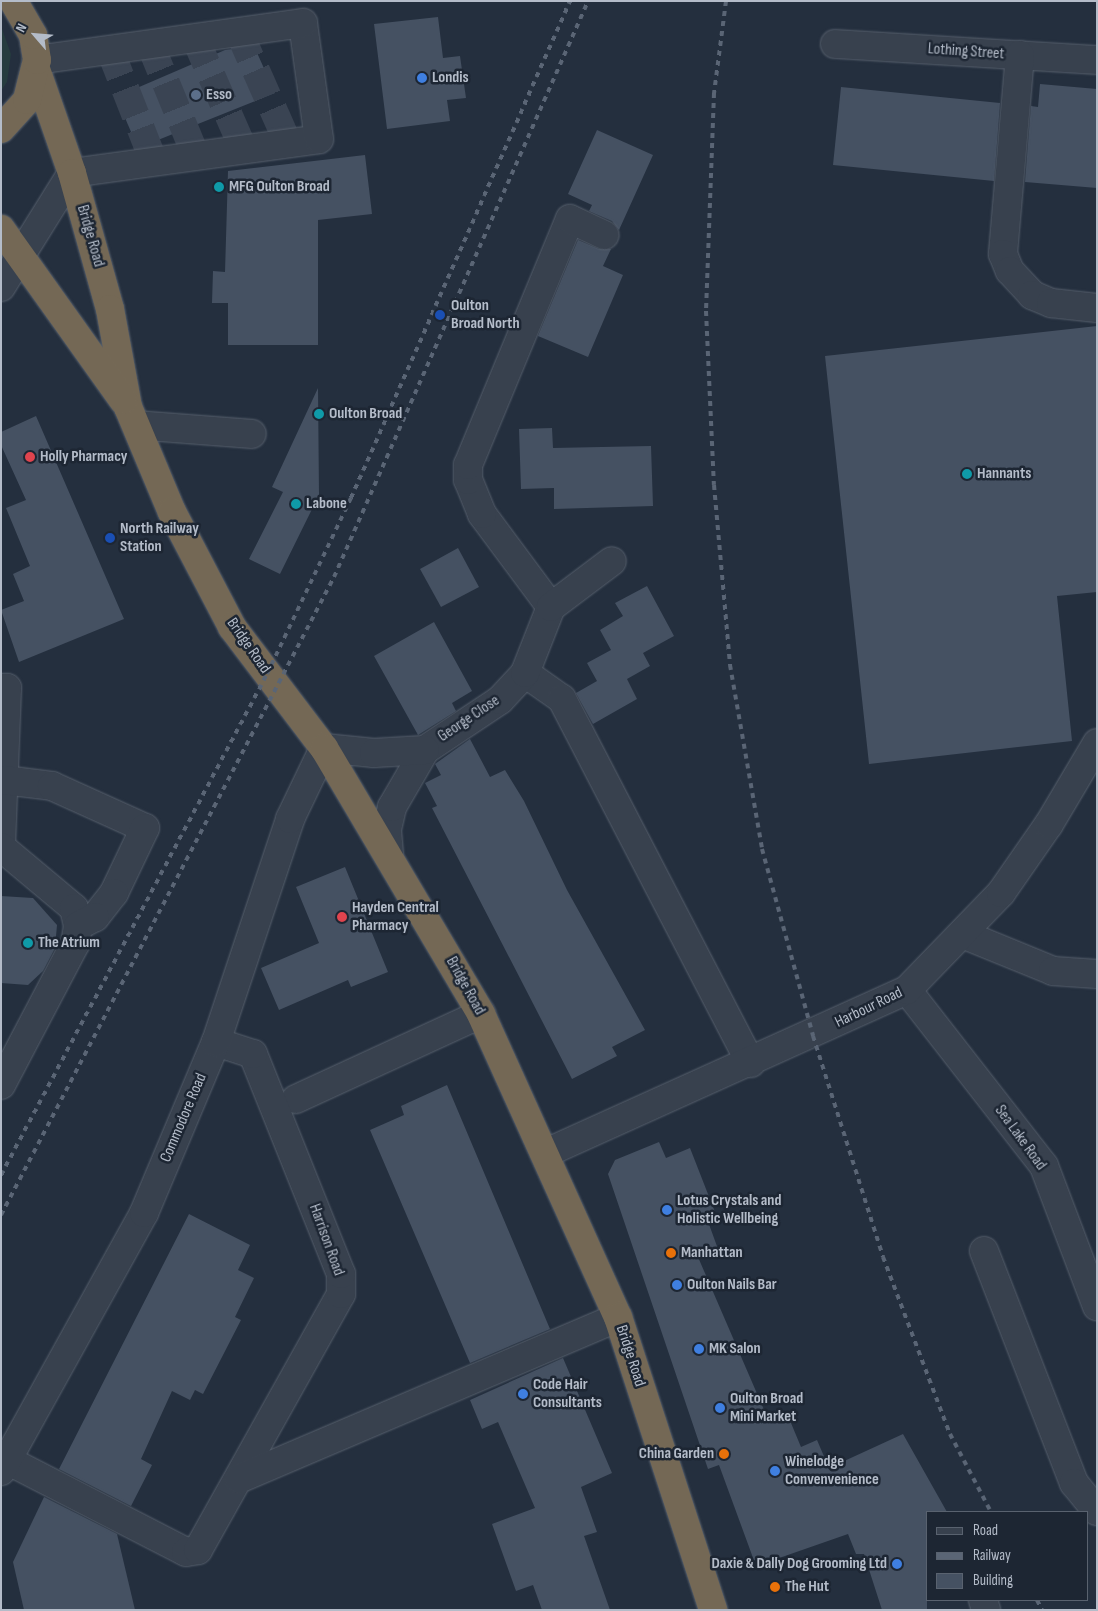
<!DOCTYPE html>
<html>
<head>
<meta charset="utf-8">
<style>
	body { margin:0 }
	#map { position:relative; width:1098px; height:1611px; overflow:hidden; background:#242f3e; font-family:"Sofia Sans Condensed",sans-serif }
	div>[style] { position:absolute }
	.green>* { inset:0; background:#263c3f }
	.building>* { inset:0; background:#455162 }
	.minor-tunnel>* { height:28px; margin-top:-14px; transform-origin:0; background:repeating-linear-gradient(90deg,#3a4453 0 28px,transparent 0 42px) }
	.roads { filter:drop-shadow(0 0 1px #565f6c) drop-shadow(0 0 1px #565f6c) }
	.minor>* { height:28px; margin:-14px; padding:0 14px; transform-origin:14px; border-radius:14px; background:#38414e }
	.highway>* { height:28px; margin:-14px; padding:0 14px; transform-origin:14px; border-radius:14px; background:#746855 }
	.rail>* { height:4px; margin-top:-2px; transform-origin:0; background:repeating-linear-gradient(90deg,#5a6575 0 5px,transparent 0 10px) }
	.dots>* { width:14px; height:14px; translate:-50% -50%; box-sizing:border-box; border:2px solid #1d2633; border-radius:50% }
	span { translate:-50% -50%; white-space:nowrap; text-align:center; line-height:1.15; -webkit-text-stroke:5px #1d2633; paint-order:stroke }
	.street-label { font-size:16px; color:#b4bcc9 }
	.poi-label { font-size:16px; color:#b4bcc9; font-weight:700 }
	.left { translate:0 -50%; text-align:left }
	.right { translate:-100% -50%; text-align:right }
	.frame { position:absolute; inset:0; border:2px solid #b4bcc9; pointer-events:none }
	.legend { position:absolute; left:926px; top:1511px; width:162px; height:90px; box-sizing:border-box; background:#1d2633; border:1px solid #59626f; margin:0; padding:6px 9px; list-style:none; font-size:15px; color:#b4bcc9 }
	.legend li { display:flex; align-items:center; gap:10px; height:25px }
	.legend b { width:25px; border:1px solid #59626f }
	.north { position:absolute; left:10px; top:10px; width:50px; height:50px; -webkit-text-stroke:4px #1d2633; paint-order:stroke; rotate:297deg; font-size:14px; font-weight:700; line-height:20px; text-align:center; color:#b4bcc9 }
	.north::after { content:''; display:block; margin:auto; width:18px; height:22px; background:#b4bcc9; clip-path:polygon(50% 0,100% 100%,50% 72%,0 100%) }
</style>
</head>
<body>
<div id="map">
	<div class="green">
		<div style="clip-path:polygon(1px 26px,11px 54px,7px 82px,1px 91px)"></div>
	</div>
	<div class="building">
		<div style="clip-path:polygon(438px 17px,443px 58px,460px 56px,466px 98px,447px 100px,450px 121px,387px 129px,374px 24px)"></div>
		<div style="clip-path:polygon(254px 46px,275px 93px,138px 148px,116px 97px,225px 50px)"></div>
		<div style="clip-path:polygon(1040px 84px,1097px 89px,1097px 188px,1025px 182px,1031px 106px,1038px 107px)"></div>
		<div style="clip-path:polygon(841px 87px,1000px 103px,994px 181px,833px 165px)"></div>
		<div style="clip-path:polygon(597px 130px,653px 155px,619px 230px,612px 221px,589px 211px,592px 205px,568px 194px)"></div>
		<div style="clip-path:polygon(365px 155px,372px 214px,318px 220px,318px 345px,228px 345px,228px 303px,212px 303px,213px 271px,225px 272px,228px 171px)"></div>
		<div style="clip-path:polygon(578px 240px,599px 249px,611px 249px,603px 266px,623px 275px,588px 357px,538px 336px)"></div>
		<div style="clip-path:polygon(1097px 326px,1097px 592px,1057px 596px,1072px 741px,869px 764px,825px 356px)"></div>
		<div style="clip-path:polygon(318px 388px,319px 495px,280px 574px,249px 559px,283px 492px,272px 487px)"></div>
		<div style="clip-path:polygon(36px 416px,124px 619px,19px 662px,1px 610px,24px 601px,13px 574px,30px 566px,6px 508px,26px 500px,1px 445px,1px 432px)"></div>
		<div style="clip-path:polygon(552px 428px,553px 448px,651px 446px,653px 506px,554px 509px,554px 488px,521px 489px,519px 429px)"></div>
		<div style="clip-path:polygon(458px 548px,479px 587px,441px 607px,420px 569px)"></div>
		<div style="clip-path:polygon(647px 586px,674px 636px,643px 653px,650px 666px,627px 679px,637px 699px,593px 724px,576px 693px,597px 681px,587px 663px,611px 650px,600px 630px,623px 616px,615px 603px)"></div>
		<div style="clip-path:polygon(434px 622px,472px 691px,452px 703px,456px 711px,418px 735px,374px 656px)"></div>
		<div style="clip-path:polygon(470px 739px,490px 777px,505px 770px,524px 801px,567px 890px,645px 1030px,612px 1047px,617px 1056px,572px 1079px,432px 808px,437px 806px,425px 783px,441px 775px,435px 764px)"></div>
		<div style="clip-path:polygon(345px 867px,388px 972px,351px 987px,348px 980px,279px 1010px,261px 968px,319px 943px,296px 887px)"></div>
		<div style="clip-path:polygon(1px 896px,33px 898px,57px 925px,55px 948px,43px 971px,28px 985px,1px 983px)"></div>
		<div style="clip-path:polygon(447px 1085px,550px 1329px,470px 1363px,370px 1130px,404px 1115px,401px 1106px)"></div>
		<div style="clip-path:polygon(659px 1142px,666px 1158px,690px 1148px,715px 1212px,706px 1216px,718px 1249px,698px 1257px,768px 1419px,786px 1411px,801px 1447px,817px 1440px,829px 1468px,903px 1434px,947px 1512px,927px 1512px,927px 1610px,882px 1610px,864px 1554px,856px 1554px,848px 1534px,756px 1566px,719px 1465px,708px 1469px,608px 1174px,615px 1160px)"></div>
		<div style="clip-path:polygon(189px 1214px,250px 1245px,238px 1270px,254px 1278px,235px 1317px,241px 1320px,203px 1394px,195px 1390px,190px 1400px,172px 1391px,141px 1459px,152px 1465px,131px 1506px,59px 1469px)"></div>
		<div style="clip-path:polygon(563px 1358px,612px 1473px,581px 1487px,597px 1532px,584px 1536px,610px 1610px,542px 1610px,533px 1585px,516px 1591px,492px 1524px,535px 1508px,498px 1422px,482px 1429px,470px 1400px)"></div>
		<div style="clip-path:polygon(44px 1497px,117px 1534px,135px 1610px,24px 1610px,13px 1562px)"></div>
	</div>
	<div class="minor-tunnel">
		<div style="left:239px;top:32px;width:121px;rotate:66.2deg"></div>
		<div style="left:195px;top:38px;width:122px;rotate:66.4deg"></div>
		<div style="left:150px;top:44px;width:121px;rotate:67.7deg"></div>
		<div style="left:110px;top:50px;width:120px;rotate:68.6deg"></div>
	</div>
	<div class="roads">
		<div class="minor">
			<div style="left:835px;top:44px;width:262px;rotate:3.5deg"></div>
			<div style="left:1020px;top:55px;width:200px;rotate:94.9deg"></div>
			<div style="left:1003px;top:254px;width:18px;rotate:68deg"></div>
			<div style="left:1010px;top:271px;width:33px;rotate:47deg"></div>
			<div style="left:1032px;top:295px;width:21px;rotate:23deg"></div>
			<div style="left:1051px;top:303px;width:46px;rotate:6.2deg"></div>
			<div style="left:1px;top:287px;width:134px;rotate:-58.1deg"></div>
			<div style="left:72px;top:173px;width:249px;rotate:-7.8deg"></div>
			<div style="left:319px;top:139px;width:117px;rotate:-97.9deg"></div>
			<div style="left:303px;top:23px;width:269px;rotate:172.1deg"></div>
			<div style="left:136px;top:425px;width:116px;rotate:4.4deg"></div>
			<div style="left:551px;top:607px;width:116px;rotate:-126.6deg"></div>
			<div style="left:482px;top:514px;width:37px;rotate:-112deg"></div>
			<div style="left:468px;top:480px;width:15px;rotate:-90deg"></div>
			<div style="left:468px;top:465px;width:266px;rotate:-67.5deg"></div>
			<div style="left:570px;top:219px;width:38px;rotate:25deg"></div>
			<div style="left:525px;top:673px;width:45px;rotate:35.1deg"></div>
			<div style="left:562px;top:699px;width:410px;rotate:62.6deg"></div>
			<div style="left:1px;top:688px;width:6px"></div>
			<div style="left:7px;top:688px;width:159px;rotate:92.2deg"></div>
			<div style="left:1px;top:847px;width:95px;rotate:39.9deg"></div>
			<div style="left:74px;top:908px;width:18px;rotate:77deg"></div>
			<div style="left:78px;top:926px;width:18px;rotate:99deg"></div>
			<div style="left:75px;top:944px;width:159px;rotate:117.7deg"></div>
			<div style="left:4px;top:780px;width:48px;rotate:7.1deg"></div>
			<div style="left:52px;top:786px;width:102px;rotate:24.3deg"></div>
			<div style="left:145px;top:828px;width:72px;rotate:115.5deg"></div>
			<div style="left:114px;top:893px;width:31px;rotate:128deg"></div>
			<div style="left:95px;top:917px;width:19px;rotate:152deg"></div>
			<div style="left:389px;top:854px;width:25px;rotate:-95deg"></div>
			<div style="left:387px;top:829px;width:23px;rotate:-77deg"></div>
			<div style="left:392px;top:807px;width:66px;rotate:-59.9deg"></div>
			<div style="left:425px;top:750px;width:90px;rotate:-33.7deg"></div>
			<div style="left:500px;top:700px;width:37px;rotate:-47deg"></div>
			<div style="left:525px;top:673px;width:71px;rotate:-68.5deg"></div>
			<div style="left:551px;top:607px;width:76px;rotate:-37deg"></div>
			<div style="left:965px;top:935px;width:95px;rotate:22.2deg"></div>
			<div style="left:1053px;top:971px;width:44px;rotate:3.9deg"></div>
			<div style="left:907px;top:990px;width:223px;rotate:52.1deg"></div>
			<div style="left:1044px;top:1166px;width:150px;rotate:69.3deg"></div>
			<div style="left:296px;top:1099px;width:204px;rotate:-24.7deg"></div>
			<div style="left:546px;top:1153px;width:396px;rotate:-24.3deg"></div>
			<div style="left:907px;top:990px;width:135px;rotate:-45.9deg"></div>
			<div style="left:1001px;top:893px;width:84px;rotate:-55.2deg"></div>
			<div style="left:1049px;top:824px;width:94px;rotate:-59.3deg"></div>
			<div style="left:984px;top:1251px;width:249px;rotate:68.8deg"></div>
			<div style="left:1074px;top:1483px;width:36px;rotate:51deg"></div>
			<div style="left:7px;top:1460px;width:201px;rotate:27.2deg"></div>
			<div style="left:186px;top:1552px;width:12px;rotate:-9deg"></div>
			<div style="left:198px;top:1550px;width:293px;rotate:-60.8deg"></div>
			<div style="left:341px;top:1294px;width:20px;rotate:-90deg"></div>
			<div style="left:341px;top:1274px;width:237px;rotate:-111.8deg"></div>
			<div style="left:253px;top:1054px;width:39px;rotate:-162deg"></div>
			<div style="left:1px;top:1471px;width:295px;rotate:-61deg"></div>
			<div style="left:144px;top:1213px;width:186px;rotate:-67.2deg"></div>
			<div style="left:216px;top:1042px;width:235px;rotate:-71.6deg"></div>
			<div style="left:290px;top:819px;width:79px;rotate:-64.4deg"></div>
			<div style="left:324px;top:748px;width:50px;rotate:5.7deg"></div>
			<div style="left:374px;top:753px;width:51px;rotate:-3.4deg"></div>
			<div style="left:239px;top:1479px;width:412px;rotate:-23.1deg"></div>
			<div style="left:983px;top:1600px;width:10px;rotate:73deg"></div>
		</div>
		<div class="highway">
			<div style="left:36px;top:69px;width:110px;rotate:70.9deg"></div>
			<div style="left:72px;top:173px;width:141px;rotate:74.4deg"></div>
			<div style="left:110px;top:309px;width:100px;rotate:79.6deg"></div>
			<div style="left:128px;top:407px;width:114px;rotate:67.3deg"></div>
			<div style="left:172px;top:512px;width:130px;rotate:62.4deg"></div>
			<div style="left:232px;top:627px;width:152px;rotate:52.8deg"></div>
			<div style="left:324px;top:748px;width:309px;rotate:59.4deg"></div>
			<div style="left:481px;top:1014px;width:333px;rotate:65.7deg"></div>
			<div style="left:618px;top:1317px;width:308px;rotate:72deg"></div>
			<div style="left:1px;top:129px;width:39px;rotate:-48deg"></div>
			<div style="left:27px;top:100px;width:41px;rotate:-76deg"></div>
			<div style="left:37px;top:60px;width:25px;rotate:-99deg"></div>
			<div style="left:33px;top:35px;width:39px;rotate:-120deg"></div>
			<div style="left:1px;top:229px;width:210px;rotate:54.5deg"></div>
		</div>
	</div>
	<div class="rail">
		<div style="left:726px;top:1px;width:93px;rotate:97.4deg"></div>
		<div style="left:714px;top:93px;width:218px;rotate:92.1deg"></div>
		<div style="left:706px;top:311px;width:174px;rotate:87.4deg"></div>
		<div style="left:714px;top:485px;width:181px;rotate:84.9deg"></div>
		<div style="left:730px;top:665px;width:187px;rotate:80.1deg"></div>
		<div style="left:762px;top:849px;width:194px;rotate:74.7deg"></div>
		<div style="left:813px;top:1036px;width:232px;rotate:72.4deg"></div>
		<div style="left:883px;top:1257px;width:189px;rotate:69.3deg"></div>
		<div style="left:950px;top:1434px;width:88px;rotate:62.3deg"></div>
		<div style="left:1px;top:1175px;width:567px;rotate:-62.03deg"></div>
		<div style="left:267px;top:674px;width:195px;rotate:-64.5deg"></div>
		<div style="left:351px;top:498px;width:543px;rotate:-66.22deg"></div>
		<div style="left:1px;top:1215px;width:720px;rotate:-62.44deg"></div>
		<div style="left:334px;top:577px;width:630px;rotate:-66.2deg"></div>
		<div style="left:1037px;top:1600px;width:11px;rotate:63deg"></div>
	</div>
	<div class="dots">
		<div style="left:422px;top:78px;background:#3f7fe0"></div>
		<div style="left:196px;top:95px;background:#5c6f8a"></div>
		<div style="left:219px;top:187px;background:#0f9aa8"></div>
		<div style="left:440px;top:315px;background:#1a4fb4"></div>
		<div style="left:319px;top:414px;background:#0f9aa8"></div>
		<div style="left:30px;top:457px;background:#e0444e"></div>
		<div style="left:967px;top:474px;background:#0f9aa8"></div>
		<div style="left:296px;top:504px;background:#0f9aa8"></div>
		<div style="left:110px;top:538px;background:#1a4fb4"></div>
		<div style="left:342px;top:917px;background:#e0444e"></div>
		<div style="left:28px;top:943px;background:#0f9aa8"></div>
		<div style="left:667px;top:1210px;background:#3f7fe0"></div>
		<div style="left:671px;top:1253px;background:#e8710a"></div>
		<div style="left:677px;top:1285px;background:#3f7fe0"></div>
		<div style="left:699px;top:1349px;background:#3f7fe0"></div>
		<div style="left:523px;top:1394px;background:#3f7fe0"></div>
		<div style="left:720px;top:1408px;background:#3f7fe0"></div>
		<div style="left:724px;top:1454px;background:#e8710a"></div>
		<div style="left:775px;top:1471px;background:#3f7fe0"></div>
		<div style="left:897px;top:1564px;background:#3f7fe0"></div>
		<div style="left:775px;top:1587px;background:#e8710a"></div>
	</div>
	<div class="street-label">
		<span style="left:966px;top:52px;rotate:4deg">Lothing Street</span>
		<span style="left:90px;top:236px;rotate:74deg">Bridge Road</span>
		<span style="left:248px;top:646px;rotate:55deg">Bridge Road</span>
		<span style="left:469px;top:719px;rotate:-34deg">George Close</span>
		<span style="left:465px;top:986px;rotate:61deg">Bridge Road</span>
		<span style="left:869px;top:1008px;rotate:-26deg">Harbour Road</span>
		<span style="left:184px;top:1118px;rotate:-67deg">Commodore Road</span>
		<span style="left:1020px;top:1138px;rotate:54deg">Sea Lake Road</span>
		<span style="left:326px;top:1240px;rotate:70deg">Harrison Road</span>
		<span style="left:630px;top:1356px;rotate:72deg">Bridge Road</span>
	</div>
	<div class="poi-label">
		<span class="left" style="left:432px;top:78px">Londis</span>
		<span class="left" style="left:206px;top:95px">Esso</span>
		<span class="left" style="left:229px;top:187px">MFG Oulton Broad</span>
		<span class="left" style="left:451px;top:315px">Oulton<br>Broad North</span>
		<span class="left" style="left:329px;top:414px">Oulton Broad</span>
		<span class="left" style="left:40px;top:457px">Holly Pharmacy</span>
		<span class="left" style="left:977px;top:474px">Hannants</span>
		<span class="left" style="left:306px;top:504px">Labone</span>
		<span class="left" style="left:120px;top:538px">North Railway<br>Station</span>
		<span class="left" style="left:352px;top:917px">Hayden Central<br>Pharmacy</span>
		<span class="left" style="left:38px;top:943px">The Atrium</span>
		<span class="left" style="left:677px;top:1210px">Lotus Crystals and<br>Holistic Wellbeing</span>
		<span class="left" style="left:681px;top:1253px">Manhattan</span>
		<span class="left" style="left:687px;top:1285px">Oulton Nails Bar</span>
		<span class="left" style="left:709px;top:1349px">MK Salon</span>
		<span class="left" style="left:533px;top:1394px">Code Hair<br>Consultants</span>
		<span class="left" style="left:730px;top:1408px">Oulton Broad<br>Mini Market</span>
		<span class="right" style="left:714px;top:1454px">China Garden</span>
		<span class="left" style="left:785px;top:1471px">Winelodge<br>Convenvenience</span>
		<span class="right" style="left:887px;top:1564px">Daxie &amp; Dally Dog Grooming Ltd</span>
		<span class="left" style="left:785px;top:1587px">The Hut</span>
	</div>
	<div class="frame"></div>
	<ul class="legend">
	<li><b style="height:6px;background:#38414e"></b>Road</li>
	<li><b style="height:6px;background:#5a6575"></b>Railway</li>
	<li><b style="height:14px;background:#455162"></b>Building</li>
	</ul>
	<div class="north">N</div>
</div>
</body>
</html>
